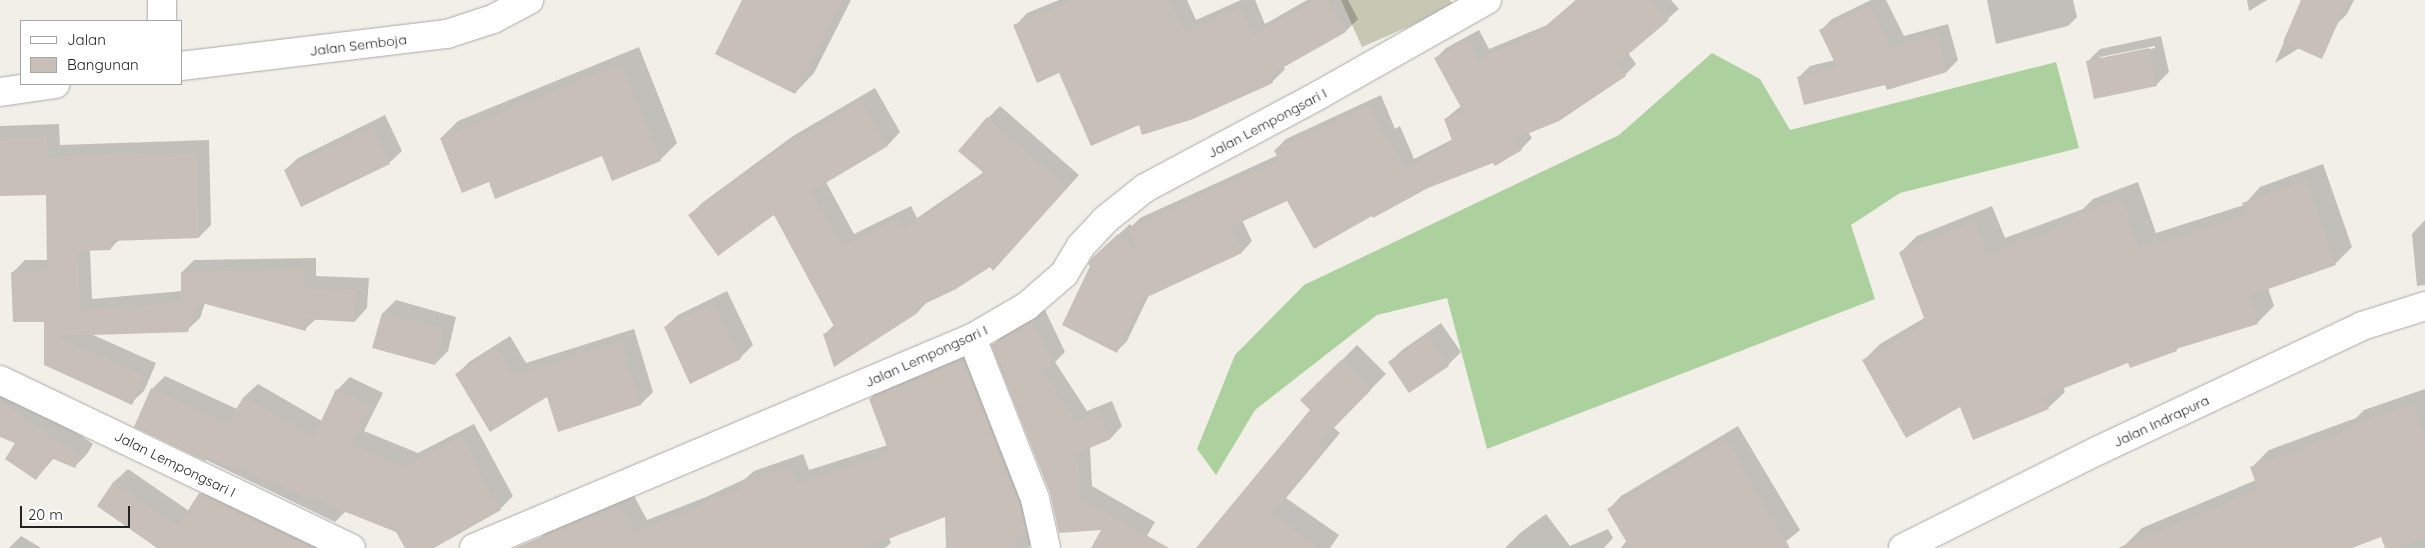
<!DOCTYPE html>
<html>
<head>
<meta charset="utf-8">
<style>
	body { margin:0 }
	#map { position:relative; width:2425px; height:548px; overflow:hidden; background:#f2efe9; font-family:Quicksand,sans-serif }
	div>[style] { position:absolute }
	.construction>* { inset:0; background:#c7c7b4 }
	.forest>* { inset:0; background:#add19e }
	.shadow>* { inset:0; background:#0003 }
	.building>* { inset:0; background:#c7bfb8 }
	.roads { filter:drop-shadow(0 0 1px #a9a9a9) drop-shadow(0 0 1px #a9a9a9) }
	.street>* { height:28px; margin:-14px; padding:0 14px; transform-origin:14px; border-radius:14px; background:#fff }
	span { translate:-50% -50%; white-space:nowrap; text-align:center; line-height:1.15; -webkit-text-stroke:4.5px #fff; paint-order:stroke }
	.street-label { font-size:14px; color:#222 }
	.legend { position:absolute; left:20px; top:20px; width:162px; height:65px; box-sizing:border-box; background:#fff; border:1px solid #a7a7a7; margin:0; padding:6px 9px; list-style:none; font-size:15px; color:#222 }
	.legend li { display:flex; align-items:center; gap:10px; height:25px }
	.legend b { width:25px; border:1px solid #a7a7a7 }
	.scale { position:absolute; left:20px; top:506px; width:110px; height:22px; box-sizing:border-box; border:2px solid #222; border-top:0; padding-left:6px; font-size:15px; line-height:18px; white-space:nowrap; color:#222; -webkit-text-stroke:4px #fff; paint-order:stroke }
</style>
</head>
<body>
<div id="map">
	<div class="construction">
		<div style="clip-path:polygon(1341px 0,1450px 0,1454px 7px,1362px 47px)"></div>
	</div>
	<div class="forest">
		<div style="clip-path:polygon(1712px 53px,1760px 79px,1790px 130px,2056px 62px,2079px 148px,1900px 193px,1851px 225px,1875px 299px,1487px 449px,1447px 298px,1377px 315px,1255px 410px,1216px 475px,1197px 449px,1235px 355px,1304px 285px,1619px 135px)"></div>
	</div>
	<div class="shadow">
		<div style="clip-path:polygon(743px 0,851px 0,814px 73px,795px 93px)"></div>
		<div style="clip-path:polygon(1059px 0,1187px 0,1196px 20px,1241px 0,1255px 0,1265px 24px,1307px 0,1348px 0,1358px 19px,1346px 31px,1283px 66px,1285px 69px,1272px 82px,1140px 123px,1060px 72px,1015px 26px,1027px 13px)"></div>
		<div style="clip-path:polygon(1576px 0,1671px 0,1679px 9px,1628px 53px,1636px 64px,1625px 75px,1528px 132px,1532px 138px,1521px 149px,1428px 187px,1373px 215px,1288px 200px,1242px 220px,1252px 241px,1242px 252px,1149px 295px,1127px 341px,1117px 351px,1104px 248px,1130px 224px,1132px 226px,1140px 218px,1278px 155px,1275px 150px,1286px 139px,1381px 95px,1395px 129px,1400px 126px,1414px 159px,1453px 139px,1445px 119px,1461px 106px,1435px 59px,1446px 48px,1479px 30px,1489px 49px,1547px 25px)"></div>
		<div style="clip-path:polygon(1871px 0,1886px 0,1904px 36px,1948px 24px,1958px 60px,1947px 71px,1888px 89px,1886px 84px,1799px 77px,1810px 66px,1835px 60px,1820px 31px,1832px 19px)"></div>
		<div style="clip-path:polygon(1987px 0,2073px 0,2077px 17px,2068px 26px,1996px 44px)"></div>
		<div style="clip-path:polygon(2247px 0,2267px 0,2249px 11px)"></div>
		<div style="clip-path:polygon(2302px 0,2354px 0,2347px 14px,2335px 26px,2275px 63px)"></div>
		<div style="clip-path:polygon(evenodd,2161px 36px,2169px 72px,2156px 85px,2087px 62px,2100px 49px,2161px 36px,2155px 46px,2155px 48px,2100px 60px,2100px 57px,2155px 46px)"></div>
		<div style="clip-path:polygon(639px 47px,677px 143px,660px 160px,603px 154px,489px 181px,441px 138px,458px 121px)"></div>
		<div style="clip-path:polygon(875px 88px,900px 132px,888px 145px,826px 182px,854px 234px,911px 206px,917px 218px,984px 172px,988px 118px,1000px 106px,1079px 175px,1005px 257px,928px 301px,916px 314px,825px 334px,834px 325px,774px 213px,690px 215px,702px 203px,793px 136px)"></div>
		<div style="clip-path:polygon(385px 115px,402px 151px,389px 163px,285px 170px,298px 158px)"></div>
		<div style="clip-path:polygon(59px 124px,60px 145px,209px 140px,211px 225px,199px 237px,120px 239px,110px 249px,90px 249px,92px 299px,182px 291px,182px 272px,194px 260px,316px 258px,316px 276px,369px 278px,367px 308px,355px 321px,316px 319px,305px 329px,205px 303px,200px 318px,187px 330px,91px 334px,156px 363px,144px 391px,131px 403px,46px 364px,45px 320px,12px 273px,25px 260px,48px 260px,48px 194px,0 195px,0 126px)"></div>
		<div style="clip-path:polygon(2323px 164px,2352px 247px,2335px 264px,2268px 288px,2274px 306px,2257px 323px,2179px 347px,2176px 350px,2129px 362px,2063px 387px,2065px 392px,2048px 408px,1960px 405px,1863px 361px,1880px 344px,1926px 317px,1900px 253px,1917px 236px,1992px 206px,2005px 238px,2083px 209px,2093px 199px,2138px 182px,2156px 233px,2244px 205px,2260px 187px)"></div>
		<div style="clip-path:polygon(2425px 220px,2425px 285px,2417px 286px,2412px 234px)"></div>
		<div style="clip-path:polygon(727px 291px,753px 345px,740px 358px,665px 327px,678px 315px)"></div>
		<div style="clip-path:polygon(396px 300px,456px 317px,448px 351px,435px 364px,374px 347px,383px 313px)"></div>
		<div style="clip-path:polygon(1045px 310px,1065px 352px,1055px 362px,1087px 411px,1112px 401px,1122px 426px,1111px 438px,1090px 447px,1092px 486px,1155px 522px,1140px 548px,1092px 548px,1103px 528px,1051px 493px,993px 345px,1005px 333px)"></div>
		<div style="clip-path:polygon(1441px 323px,1461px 352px,1448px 365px,1390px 362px,1402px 350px)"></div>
		<div style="clip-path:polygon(634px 329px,653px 392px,641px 404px,548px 395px,457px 374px,469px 362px,510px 336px,526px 363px)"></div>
		<div style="clip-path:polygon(1357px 345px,1386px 374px,1333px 427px,1340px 433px,1286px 498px,1339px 535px,1330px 548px,1198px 548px,1311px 409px,1302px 400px)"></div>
		<div style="clip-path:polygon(976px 347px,1033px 490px,1030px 546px,1028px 548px,947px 548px,946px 515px,889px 538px,891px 543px,885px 548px,546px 548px,540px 538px,553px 525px,632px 492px,647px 520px,706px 497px,745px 479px,754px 471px,803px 454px,809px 470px,888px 445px,870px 399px,883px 386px)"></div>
		<div style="clip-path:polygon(165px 376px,237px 409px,245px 396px,258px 384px,322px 421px,337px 390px,350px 377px,383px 393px,364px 431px,418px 453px,474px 424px,513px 496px,500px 509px,432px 548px,406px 548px,397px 531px,346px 511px,335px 522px,136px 426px,152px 389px)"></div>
		<div style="clip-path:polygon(0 379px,93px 444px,87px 454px,75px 466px,54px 458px,36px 479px,17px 443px,0 436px)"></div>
		<div style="clip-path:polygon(2425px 389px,2425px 548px,2386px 548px,2382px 536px,2349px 548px,2125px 548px,2124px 546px,2142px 528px,2256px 480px,2252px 467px,2269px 450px,2356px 418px,2364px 410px)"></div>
		<div style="clip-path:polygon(1738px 426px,1800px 530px,1778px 548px,1621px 548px,1627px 540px,1609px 509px,1621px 496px)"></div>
		<div style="clip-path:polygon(128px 469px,189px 511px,200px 494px,213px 481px,336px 548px,157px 548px,98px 505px,115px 481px)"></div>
		<div style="clip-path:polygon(1546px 514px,1570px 546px,1608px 529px,1613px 538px,1604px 548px,1505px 548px,1520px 533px)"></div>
		<div style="clip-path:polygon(21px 536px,41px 548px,9px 548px)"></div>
	</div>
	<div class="building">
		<div style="clip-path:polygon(742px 0,842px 0,795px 94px,715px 54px)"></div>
		<div style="clip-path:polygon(1073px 0,1168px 0,1184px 32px,1240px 7px,1252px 35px,1316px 0,1329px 0,1346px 32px,1270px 75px,1273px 83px,1193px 119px,1142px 135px,1139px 125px,1091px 146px,1059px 73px,1037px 83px,1013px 25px)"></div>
		<div style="clip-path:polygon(1576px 0,1651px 0,1669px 20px,1618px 63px,1626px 76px,1559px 121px,1515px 139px,1522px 150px,1495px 166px,1493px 163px,1428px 188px,1373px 218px,1372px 216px,1314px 249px,1287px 201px,1230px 227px,1242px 253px,1143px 299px,1117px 353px,1062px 325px,1090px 266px,1088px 264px,1092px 258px,1118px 234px,1138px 252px,1128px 228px,1279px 160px,1274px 150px,1310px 131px,1311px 133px,1370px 105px,1384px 138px,1389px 136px,1404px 169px,1453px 143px,1444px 119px,1463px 111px,1434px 58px,1468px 40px,1478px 59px,1535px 35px)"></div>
		<div style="clip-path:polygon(2301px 0,2348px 0,2322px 59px,2283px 42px)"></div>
		<div style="clip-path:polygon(1871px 5px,1892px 47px,1937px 34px,1947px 72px,1887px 90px,1885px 85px,1804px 105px,1797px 77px,1837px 67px,1819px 30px)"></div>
		<div style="clip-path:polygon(2149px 48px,2157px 86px,2094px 99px,2086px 61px)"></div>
		<div style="clip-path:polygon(621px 63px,661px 161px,612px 181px,602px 156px,495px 199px,489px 182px,462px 193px,440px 138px)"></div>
		<div style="clip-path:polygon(862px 100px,888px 146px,812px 191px,842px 245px,898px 218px,904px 229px,985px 174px,958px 151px,987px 117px,1067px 188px,993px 271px,990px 267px,956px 289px,914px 309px,916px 314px,834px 367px,823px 334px,836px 330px,774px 215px,718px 256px,688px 215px,779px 149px)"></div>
		<div style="clip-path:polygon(372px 127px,390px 164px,301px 207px,284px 170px)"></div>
		<div style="clip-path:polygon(47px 136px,48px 157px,197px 152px,199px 238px,111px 241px,111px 250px,78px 251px,80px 311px,192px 300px,181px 298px,181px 272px,304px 269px,305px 288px,357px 290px,355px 322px,305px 319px,306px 331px,198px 302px,188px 332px,58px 336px,145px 376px,132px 405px,44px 365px,44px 322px,13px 322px,11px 272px,47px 271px,46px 195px,0 196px,0 137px)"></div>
		<div style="clip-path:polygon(2306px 180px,2336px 265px,2249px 296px,2258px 324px,2176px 349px,2177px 351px,2130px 368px,2128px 363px,2044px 396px,2049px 409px,1973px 440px,1960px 407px,1906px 438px,1862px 360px,1926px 323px,1899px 252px,1975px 221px,1988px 254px,2077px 220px,2075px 215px,2121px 198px,2139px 248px,2246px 215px,2242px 203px)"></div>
		<div style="clip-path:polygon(714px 303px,741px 359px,690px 384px,664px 327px)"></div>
		<div style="clip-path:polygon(382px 313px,444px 329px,435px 365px,372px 348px)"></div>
		<div style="clip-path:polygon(1033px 320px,1054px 365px,1042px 370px,1076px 422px,1100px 411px,1111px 439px,1078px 453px,1081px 498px,1169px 548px,1091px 548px,1101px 530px,1059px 533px,1050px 493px,991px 345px)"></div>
		<div style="clip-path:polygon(1428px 335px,1449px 366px,1409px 393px,1388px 362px)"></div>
		<div style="clip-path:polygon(621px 341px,641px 405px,558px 432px,547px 397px,490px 432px,455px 374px,497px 348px,513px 375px)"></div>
		<div style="clip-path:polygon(963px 359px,1020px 504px,1027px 536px,1016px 537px,1017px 548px,946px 548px,945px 517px,865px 548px,515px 548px,619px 504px,634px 532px,696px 508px,695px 507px,741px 488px,739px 483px,790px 466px,796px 483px,889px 452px,869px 399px)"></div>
		<div style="clip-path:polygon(1341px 360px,1371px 390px,1319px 443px,1326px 449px,1272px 514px,1321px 548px,1196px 548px,1310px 410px,1300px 400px)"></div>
		<div style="clip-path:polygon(151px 388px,228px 423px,244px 396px,314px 436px,336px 389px,371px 406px,352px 444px,405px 466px,461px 436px,501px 510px,434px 548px,405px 548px,396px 532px,207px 457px,205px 461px,134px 427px)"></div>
		<div style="clip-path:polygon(0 400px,81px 457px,75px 468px,51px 458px,36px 480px,5px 459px,15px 443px,0 437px)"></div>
		<div style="clip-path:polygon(2414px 403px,2425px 438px,2425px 538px,2396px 548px,2385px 548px,2381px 537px,2352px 548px,2118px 548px,2258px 489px,2250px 467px,2346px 431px,2345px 427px)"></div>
		<div style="clip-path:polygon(1725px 438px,1790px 548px,1630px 548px,1607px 509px)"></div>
		<div style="clip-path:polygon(114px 481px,178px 526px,199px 493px,313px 548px,157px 548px,97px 506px)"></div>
	</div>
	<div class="roads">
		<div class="street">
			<div style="left:162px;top:0;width:21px;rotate:90deg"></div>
			<div style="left:181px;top:66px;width:268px;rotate:-6.9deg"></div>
			<div style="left:447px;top:34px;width:48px;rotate:-18.1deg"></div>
			<div style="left:493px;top:19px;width:41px;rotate:-27.8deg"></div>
			<div style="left:0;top:92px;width:56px;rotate:-8.3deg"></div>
			<div style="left:972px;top:338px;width:173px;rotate:68.6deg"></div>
			<div style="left:1035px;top:499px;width:50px;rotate:77.3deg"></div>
			<div style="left:0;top:380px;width:389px;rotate:25.6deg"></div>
			<div style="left:474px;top:548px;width:540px;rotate:-22.86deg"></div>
			<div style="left:972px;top:338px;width:64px;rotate:-30.2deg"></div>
			<div style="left:1027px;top:306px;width:49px;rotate:-40.9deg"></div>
			<div style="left:1064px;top:274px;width:33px;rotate:-59deg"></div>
			<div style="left:1081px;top:246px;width:35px;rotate:-47deg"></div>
			<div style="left:1105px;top:220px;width:51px;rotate:-38.7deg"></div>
			<div style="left:1145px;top:188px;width:197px;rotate:-28.1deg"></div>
			<div style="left:1319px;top:95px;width:193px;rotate:-29.5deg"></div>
			<div style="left:1903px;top:548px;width:219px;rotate:-26.6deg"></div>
			<div style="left:2099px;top:450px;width:291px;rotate:-25.2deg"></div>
			<div style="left:2362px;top:326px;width:66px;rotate:-17.6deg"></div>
		</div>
	</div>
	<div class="street-label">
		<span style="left:358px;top:45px;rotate:-7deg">Jalan Semboja</span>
		<span style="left:1267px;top:123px;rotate:-28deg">Jalan Lempongsari I</span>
		<span style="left:926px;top:356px;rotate:-24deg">Jalan Lempongsari I</span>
		<span style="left:2161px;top:421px;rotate:-25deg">Jalan Indrapura</span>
		<span style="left:175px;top:464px;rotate:26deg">Jalan Lempongsari I</span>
	</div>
	<ul class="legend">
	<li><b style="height:6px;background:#fff"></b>Jalan</li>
	<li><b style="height:14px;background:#c7bfb8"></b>Bangunan</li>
	</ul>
	<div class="scale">20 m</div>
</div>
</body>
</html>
